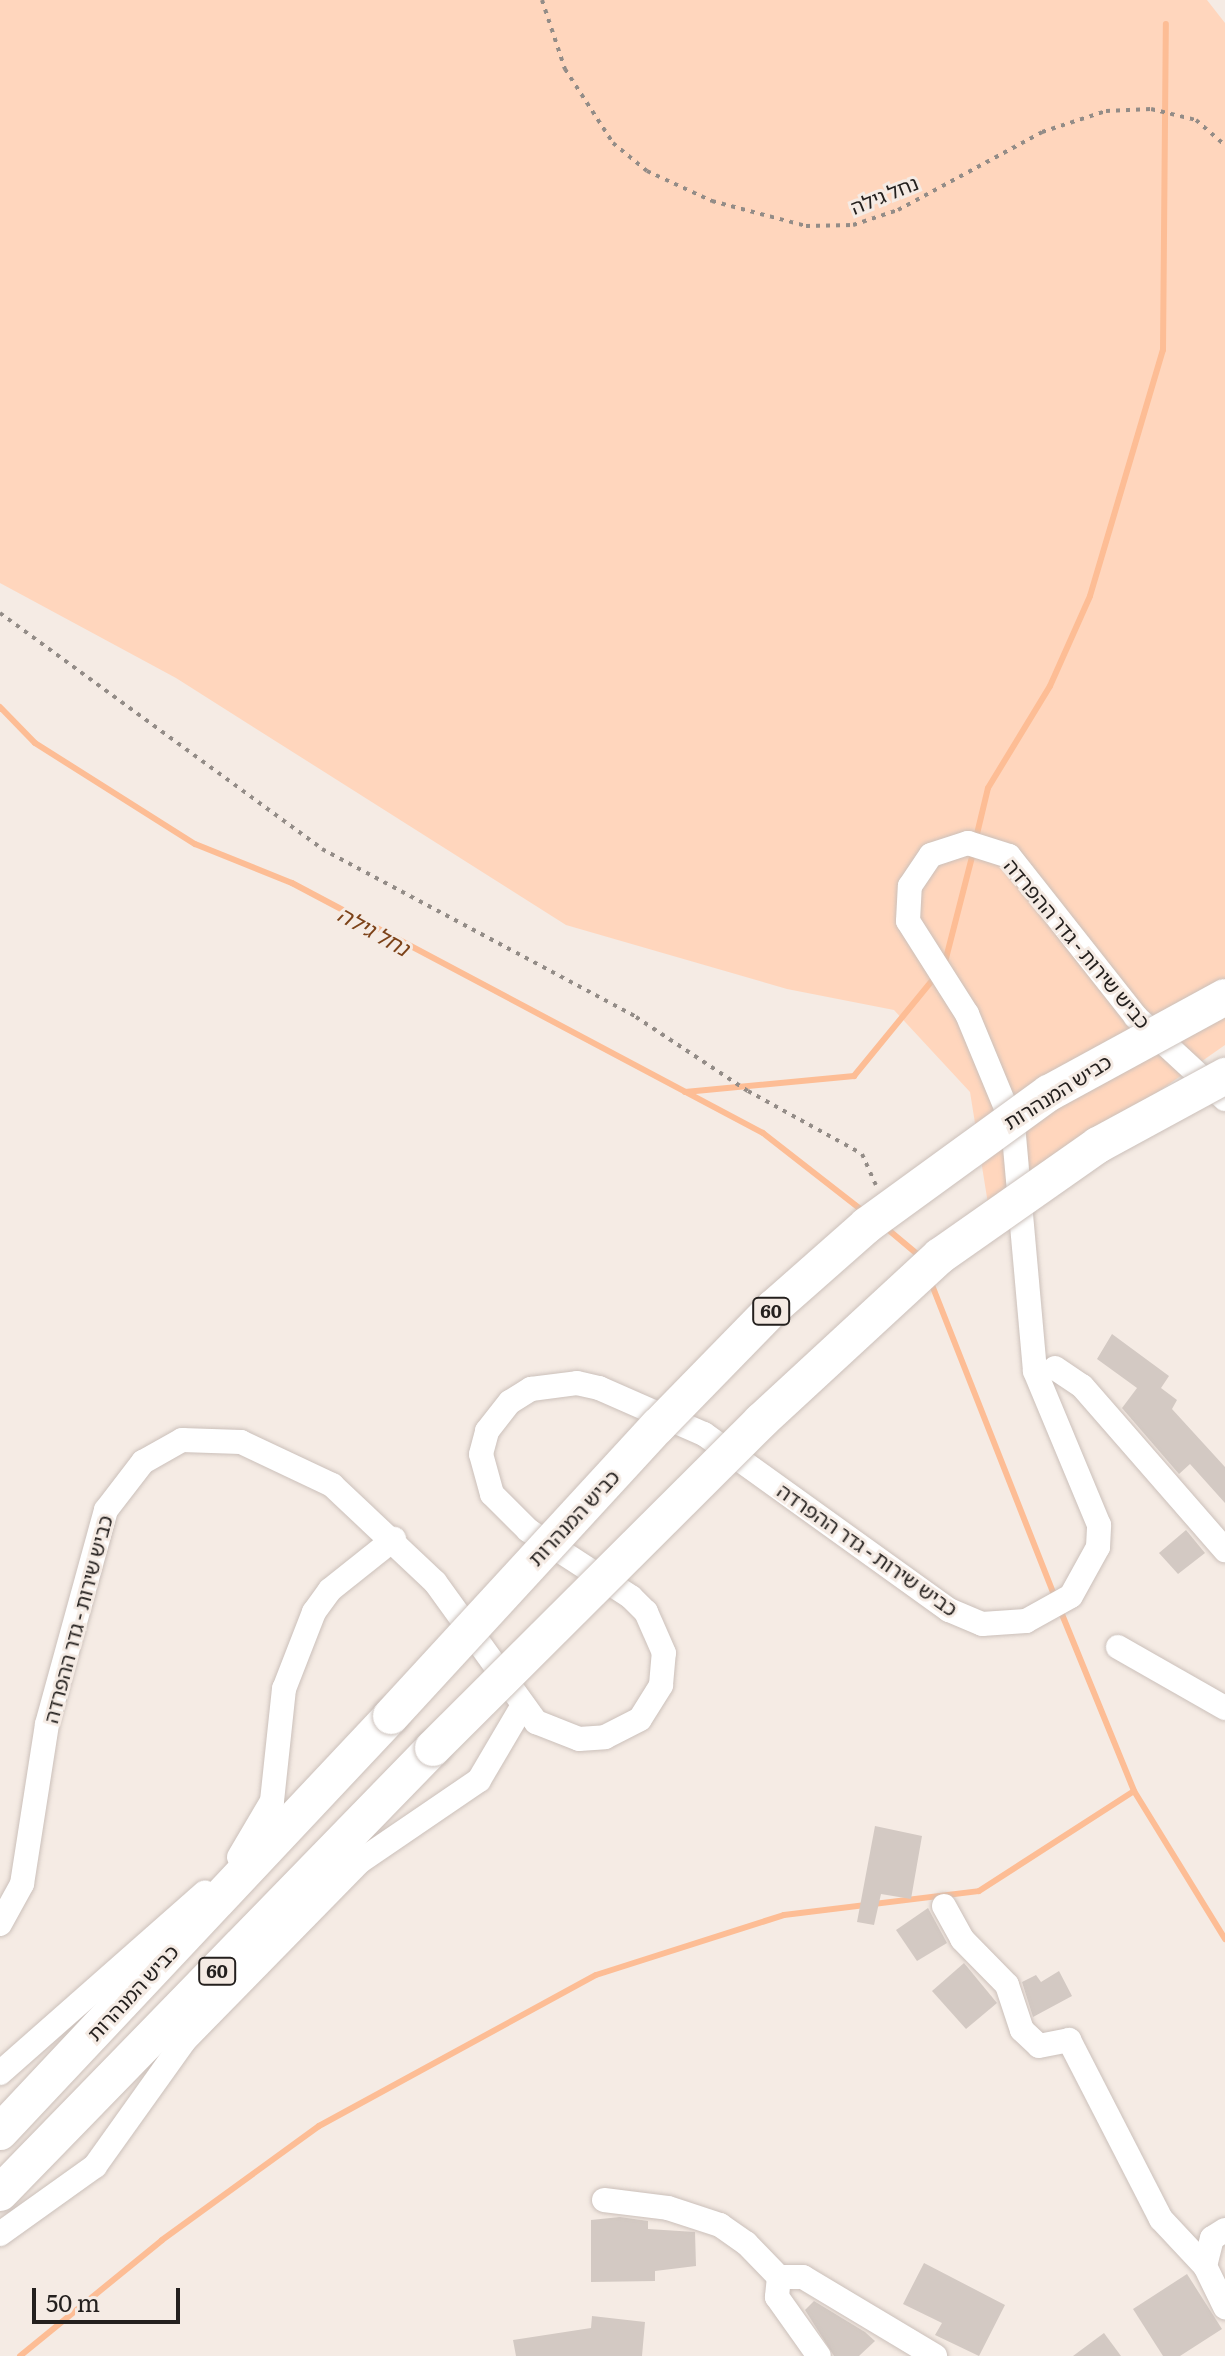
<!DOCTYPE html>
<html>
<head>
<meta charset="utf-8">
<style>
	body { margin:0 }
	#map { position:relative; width:1225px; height:2356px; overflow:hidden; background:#f5ebe4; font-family:Literata,"Noto Sans Hebrew",serif }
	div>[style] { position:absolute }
	.green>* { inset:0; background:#ffd6bd }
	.stream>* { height:6px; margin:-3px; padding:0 3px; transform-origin:3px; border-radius:3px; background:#fdbd95 }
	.building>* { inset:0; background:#d3c9c3 }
	.path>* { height:4px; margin-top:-2px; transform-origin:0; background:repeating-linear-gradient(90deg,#938c87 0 4px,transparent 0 10px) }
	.roads { filter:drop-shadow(0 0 2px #cbc0ba) drop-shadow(0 0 2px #cbc0ba) }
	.minor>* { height:24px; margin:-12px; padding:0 12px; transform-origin:12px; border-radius:12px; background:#fff }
	.highway>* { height:36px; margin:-18px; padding:0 18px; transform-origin:18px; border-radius:18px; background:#fff }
	.bridges { filter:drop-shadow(0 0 2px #cbc0ba) drop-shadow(0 0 2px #cbc0ba) }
	.highway-bridge>* { height:36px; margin:-18px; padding:0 18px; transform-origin:18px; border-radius:18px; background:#fff }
	span { translate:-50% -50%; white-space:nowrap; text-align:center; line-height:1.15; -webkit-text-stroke:6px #f5ebe4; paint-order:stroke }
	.shield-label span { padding:2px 6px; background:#f5ebe4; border:2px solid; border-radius:6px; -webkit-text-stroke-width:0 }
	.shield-label { font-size:18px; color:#24201e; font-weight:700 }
	.street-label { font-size:20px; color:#24201e }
	.water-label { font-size:22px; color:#7c4218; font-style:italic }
	.scale { position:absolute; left:32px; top:2288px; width:148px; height:36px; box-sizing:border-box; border:4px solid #24201e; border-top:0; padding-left:10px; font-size:24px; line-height:28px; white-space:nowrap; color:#24201e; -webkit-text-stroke:6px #f5ebe4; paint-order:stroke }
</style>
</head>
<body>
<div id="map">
	<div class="green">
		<div style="clip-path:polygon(0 0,1207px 0,1225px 23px,1225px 1045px,989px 1210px,970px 1092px,894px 1010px,787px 989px,566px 925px,176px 678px,0 583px)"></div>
	</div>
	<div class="stream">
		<div style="left:0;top:707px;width:50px;rotate:45.8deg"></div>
		<div style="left:35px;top:743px;width:189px;rotate:32.3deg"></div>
		<div style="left:195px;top:844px;width:105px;rotate:21.9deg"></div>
		<div style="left:292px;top:883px;width:533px;rotate:27.96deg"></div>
		<div style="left:763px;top:1133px;width:127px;rotate:38deg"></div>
		<div style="left:976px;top:838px;width:51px;rotate:-76.5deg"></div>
		<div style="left:988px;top:788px;width:119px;rotate:-58.7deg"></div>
		<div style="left:1050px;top:686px;width:98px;rotate:-66deg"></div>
		<div style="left:1090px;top:596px;width:257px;rotate:-73.5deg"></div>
		<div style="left:1163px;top:350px;width:326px;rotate:-89.5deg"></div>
		<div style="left:944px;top:966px;width:121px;rotate:-75.6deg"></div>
		<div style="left:685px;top:1092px;width:170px;rotate:-5.4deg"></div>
		<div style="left:854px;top:1076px;width:128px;rotate:-50.7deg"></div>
		<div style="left:885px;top:1227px;width:48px;rotate:40deg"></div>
		<div style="left:930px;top:1280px;width:341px;rotate:68.5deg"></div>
		<div style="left:1059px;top:1607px;width:199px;rotate:67.8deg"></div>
		<div style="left:1134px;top:1791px;width:174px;rotate:58.4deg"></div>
		<div style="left:20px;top:2356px;width:183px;rotate:-39.2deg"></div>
		<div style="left:162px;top:2240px;width:194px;rotate:-36deg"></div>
		<div style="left:319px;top:2126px;width:315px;rotate:-28.6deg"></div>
		<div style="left:596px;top:1975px;width:197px;rotate:-17.7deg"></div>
		<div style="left:784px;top:1915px;width:196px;rotate:-7deg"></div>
		<div style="left:979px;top:1891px;width:184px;rotate:-32.8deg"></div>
	</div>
	<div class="building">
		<div style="clip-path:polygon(1112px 1334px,1169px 1376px,1161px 1388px,1177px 1400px,1172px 1409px,1225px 1467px,1225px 1503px,1190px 1464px,1179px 1474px,1122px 1408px,1137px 1388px,1097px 1359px)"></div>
		<div style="clip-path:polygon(1186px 1530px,1205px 1553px,1178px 1574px,1159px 1553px)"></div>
		<div style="clip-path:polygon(875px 1826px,922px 1836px,911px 1899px,881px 1894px,874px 1925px,857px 1922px)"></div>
		<div style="clip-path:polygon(928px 1908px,947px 1943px,917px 1961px,896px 1930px)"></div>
		<div style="clip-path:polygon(964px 1963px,997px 2003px,966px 2029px,932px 1991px)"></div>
		<div style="clip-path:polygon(1059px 1971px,1072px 1996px,1033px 2017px,1022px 1982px,1036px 1975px,1041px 1982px)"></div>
		<div style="clip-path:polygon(620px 2217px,648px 2221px,648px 2229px,695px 2232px,696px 2266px,655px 2271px,655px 2281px,591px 2282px,591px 2220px)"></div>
		<div style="clip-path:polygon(924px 2263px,1005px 2305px,979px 2356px,935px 2335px,942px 2323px,903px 2304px)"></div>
		<div style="clip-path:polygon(1187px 2274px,1222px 2329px,1180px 2356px,1163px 2356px,1133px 2309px)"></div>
		<div style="clip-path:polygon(814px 2301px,865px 2332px,875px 2341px,859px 2356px,834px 2356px,805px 2310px)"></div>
		<div style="clip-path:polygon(592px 2316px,645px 2322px,642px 2356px,516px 2356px,513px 2340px,591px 2328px)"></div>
		<div style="clip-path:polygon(1104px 2333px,1121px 2356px,1073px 2356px)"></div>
	</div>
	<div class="path">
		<div style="left:542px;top:0;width:73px;rotate:71.6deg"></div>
		<div style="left:565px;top:69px;width:88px;rotate:57deg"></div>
		<div style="left:613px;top:143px;width:44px;rotate:39.5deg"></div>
		<div style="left:647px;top:171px;width:72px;rotate:24.8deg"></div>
		<div style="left:712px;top:201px;width:97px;rotate:14.9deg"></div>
		<div style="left:806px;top:226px;width:47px;rotate:-1.2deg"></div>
		<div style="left:853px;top:225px;width:47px;rotate:-18.4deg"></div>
		<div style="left:898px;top:210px;width:164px;rotate:-28.4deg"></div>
		<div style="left:1042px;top:132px;width:67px;rotate:-18.2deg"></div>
		<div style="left:1106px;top:111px;width:45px;rotate:-2.5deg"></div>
		<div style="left:1151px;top:109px;width:46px;rotate:13.7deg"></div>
		<div style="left:1196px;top:120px;width:38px;rotate:41deg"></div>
		<div style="left:0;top:613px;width:399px;rotate:36.2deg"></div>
		<div style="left:322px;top:849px;width:356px;rotate:28.1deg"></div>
		<div style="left:636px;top:1017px;width:134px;rotate:33.5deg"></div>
		<div style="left:748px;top:1091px;width:130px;rotate:28.9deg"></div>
		<div style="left:862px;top:1154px;width:34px;rotate:66deg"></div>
	</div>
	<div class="roads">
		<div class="minor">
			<div style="left:1055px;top:1368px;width:32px;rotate:34deg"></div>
			<div style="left:1082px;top:1386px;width:218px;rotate:48.9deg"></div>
			<div style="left:1118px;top:1647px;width:123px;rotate:29.7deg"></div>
			<div style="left:239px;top:1857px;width:65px;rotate:-59.5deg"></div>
			<div style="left:272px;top:1801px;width:113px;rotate:-83.9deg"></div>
			<div style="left:284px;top:1689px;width:83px;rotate:-68.7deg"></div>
			<div style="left:314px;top:1612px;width:27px;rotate:-54deg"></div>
			<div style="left:330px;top:1590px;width:82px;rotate:-38.6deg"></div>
			<div style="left:944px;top:1906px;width:38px;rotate:61deg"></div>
			<div style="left:962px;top:1939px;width:64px;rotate:45.6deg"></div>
			<div style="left:1007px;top:1985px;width:47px;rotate:71.6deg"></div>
			<div style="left:1022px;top:2030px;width:23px;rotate:43deg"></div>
			<div style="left:1039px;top:2046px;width:31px;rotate:-11deg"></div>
			<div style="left:1069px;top:2040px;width:201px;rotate:62.8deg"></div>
			<div style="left:1161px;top:2219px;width:64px;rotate:46.9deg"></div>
			<div style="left:0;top:1924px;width:46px;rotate:-61.2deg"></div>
			<div style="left:22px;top:1884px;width:162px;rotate:-81.1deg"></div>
			<div style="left:47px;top:1724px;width:222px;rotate:-74.6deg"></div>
			<div style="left:106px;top:1510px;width:61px;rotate:-52.4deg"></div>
			<div style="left:143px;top:1462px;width:45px;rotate:-29.4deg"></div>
			<div style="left:182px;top:1440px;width:59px;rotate:1.9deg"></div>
			<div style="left:241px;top:1442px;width:101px;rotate:25.3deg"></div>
			<div style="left:332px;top:1485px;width:141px;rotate:43.3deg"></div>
			<div style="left:435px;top:1582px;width:173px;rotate:54.2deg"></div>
			<div style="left:536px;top:1722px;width:46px;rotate:21.6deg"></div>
			<div style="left:579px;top:1739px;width:26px;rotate:-4deg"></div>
			<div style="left:605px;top:1737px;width:39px;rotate:-27deg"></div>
			<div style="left:640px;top:1719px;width:40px;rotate:-58deg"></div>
			<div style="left:661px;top:1685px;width:32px;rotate:-85deg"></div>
			<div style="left:664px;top:1653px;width:45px;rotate:-113.7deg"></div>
			<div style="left:646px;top:1612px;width:21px;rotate:-135deg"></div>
			<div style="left:631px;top:1597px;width:123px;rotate:-147deg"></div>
			<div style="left:528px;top:1530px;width:51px;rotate:-135deg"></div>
			<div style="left:492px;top:1494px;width:41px;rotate:-105.4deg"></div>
			<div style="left:481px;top:1454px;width:24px;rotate:-75deg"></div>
			<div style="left:487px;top:1431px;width:37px;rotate:-52deg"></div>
			<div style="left:510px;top:1402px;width:25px;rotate:-32deg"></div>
			<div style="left:531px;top:1389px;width:46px;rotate:-7.4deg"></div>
			<div style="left:577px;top:1383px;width:23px;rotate:13deg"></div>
			<div style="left:599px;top:1388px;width:115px;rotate:23.7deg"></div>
			<div style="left:704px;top:1434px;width:302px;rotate:35.7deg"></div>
			<div style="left:949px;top:1610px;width:36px;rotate:23deg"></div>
			<div style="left:982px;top:1624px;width:44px;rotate:-3.9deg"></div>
			<div style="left:1026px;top:1621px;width:51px;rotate:-29.1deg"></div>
			<div style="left:1071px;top:1596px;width:56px;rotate:-61.1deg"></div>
			<div style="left:1098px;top:1547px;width:22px;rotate:-87deg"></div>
			<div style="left:1099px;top:1525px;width:167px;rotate:-112.6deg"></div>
			<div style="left:1035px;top:1371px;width:247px;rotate:-95.1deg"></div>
			<div style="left:1013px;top:1125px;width:120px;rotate:-112.5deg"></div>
			<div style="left:967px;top:1014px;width:110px;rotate:-122.4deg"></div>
			<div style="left:908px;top:921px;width:35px;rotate:-87deg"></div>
			<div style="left:910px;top:886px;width:37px;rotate:-56deg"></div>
			<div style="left:931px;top:855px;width:39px;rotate:-18deg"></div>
			<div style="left:968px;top:843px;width:43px;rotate:17.6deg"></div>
			<div style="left:1009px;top:856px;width:205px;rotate:51.7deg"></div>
			<div style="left:1136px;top:1017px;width:121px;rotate:42.7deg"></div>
			<div style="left:0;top:2073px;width:273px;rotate:-41.4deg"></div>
			<div style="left:604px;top:2200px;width:64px;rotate:7.1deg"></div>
			<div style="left:668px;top:2208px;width:55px;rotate:18.1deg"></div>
			<div style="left:720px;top:2225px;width:32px;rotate:35deg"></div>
			<div style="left:746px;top:2243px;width:47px;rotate:45.9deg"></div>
			<div style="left:779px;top:2277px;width:20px;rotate:96deg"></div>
			<div style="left:777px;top:2297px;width:72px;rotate:54.6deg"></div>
			<div style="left:1225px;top:2230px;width:15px;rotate:148deg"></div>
			<div style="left:1212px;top:2238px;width:29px;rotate:104deg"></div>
			<div style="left:1205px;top:2266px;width:46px;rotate:64deg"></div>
			<div style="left:0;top:2234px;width:117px;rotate:-35.6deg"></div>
			<div style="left:95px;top:2166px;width:153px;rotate:-54.5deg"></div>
			<div style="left:184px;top:2041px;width:250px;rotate:-45.6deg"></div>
			<div style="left:359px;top:1862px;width:145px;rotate:-34.3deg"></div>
			<div style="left:479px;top:1780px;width:85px;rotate:-59.5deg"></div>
			<div style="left:779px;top:2277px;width:24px"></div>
			<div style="left:803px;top:2277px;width:154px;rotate:30.9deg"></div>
		</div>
		<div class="highway">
			<div style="left:0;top:2132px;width:571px;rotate:-46.77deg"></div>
			<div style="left:0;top:2193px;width:621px;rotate:-45.78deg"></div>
		</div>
	</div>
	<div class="bridges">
		<div class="highway-bridge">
			<div style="left:391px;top:1716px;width:394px;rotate:-47.4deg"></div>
			<div style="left:658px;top:1426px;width:165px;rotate:-45.7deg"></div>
			<div style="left:773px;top:1308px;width:125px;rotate:-41.4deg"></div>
			<div style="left:867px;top:1225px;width:225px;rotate:-36deg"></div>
			<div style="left:1049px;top:1093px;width:200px;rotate:-28.6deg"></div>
			<div style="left:433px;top:1748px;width:463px;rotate:-44.9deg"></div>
			<div style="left:761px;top:1421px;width:243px;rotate:-42.7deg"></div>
			<div style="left:940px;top:1256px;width:193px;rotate:-35.1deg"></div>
			<div style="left:1098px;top:1145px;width:145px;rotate:-28.5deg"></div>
		</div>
	</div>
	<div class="shield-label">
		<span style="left:771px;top:1311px">60</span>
		<span style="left:217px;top:1971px">60</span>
	</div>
	<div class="street-label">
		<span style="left:884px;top:194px;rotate:-22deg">נחל גילה</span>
		<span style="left:1078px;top:943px;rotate:50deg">כביש שירות - גדר ההפרדה</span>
		<span style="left:1057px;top:1091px;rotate:-32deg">כביש המנהרות</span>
		<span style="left:573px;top:1517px;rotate:-47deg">כביש המנהרות</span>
		<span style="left:868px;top:1549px;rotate:35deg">כביש שירות - גדר ההפרדה</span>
		<span style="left:77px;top:1619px;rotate:-75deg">כביש שירות - גדר ההפרדה</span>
		<span style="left:132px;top:1992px;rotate:-47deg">כביש המנהרות</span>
	</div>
	<div class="water-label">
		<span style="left:374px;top:930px;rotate:29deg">נחל גילה</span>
	</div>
	<div class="scale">50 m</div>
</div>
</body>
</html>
